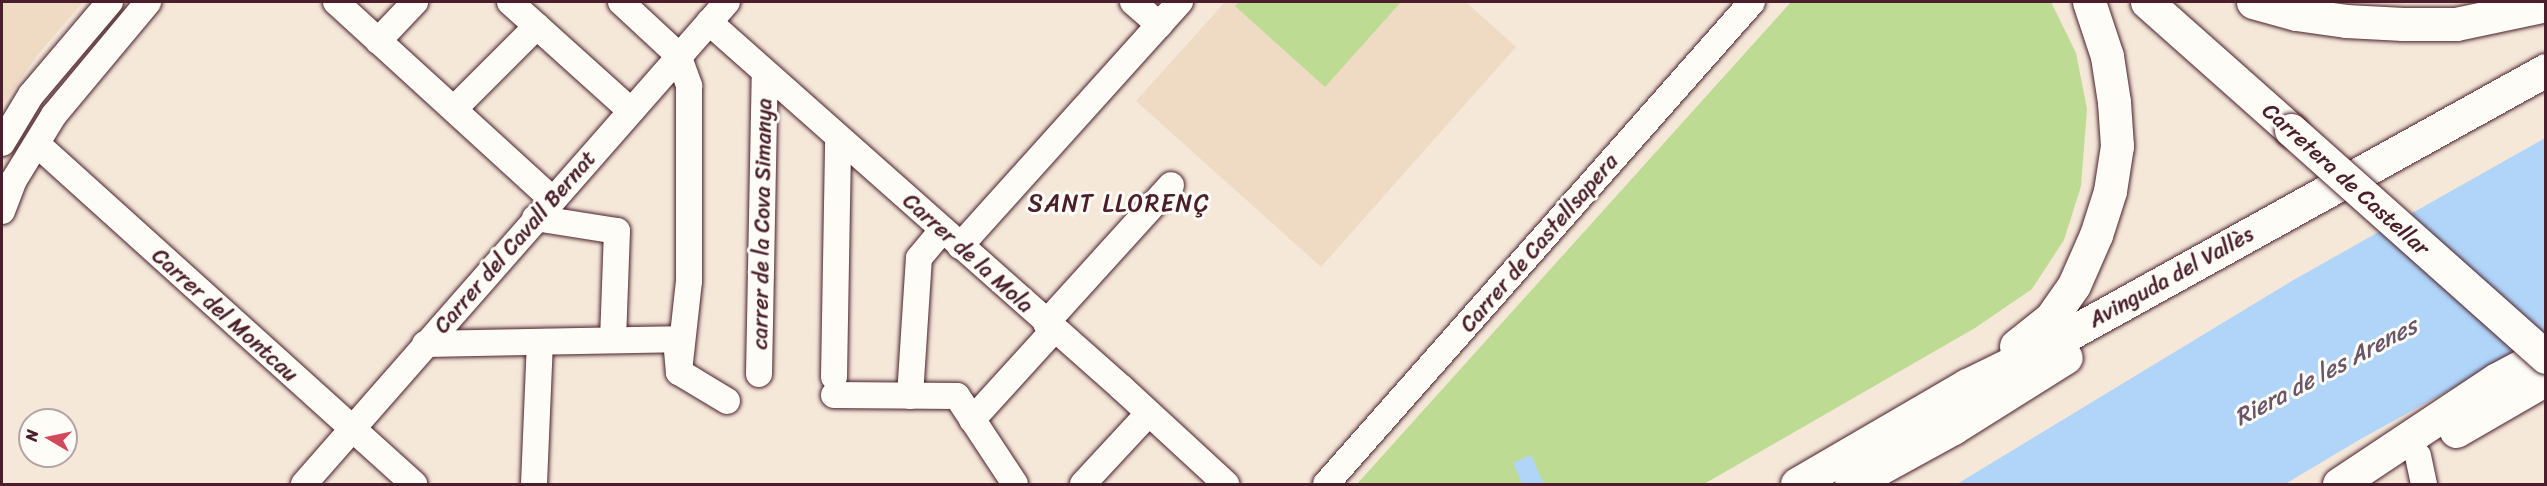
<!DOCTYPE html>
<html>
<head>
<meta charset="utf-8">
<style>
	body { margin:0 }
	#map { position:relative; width:2547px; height:486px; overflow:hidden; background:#f5e8d9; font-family:Sriracha,sans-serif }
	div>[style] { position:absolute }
	.built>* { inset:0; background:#efdac4 }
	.green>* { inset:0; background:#bddb93 }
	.water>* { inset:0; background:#b0d5f9 }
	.roads { filter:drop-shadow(0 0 2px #4a1f2b) drop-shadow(0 0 2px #4a1f2b) }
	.street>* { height:26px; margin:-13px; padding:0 13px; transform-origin:13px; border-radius:13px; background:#fdfcf7 }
	.secondary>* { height:33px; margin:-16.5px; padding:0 16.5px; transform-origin:16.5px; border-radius:16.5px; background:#fdfcf7 }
	.bridges { filter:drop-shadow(0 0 2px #4a1f2b) drop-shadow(0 0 2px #4a1f2b) }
	.secondary-bridge>* { height:33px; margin:-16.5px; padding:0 16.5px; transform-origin:16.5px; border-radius:16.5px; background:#fdfcf7 }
	span { translate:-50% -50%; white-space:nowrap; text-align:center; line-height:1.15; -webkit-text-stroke:6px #fdfcf7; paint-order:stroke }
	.street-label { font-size:22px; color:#4a1f2b }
	.neighbourhood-label { font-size:24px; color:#4a1f2b; letter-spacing:1.5px }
	.water-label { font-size:24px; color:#695669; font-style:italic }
	.frame { position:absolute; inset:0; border:3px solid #4a1f2b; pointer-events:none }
	.north { position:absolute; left:18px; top:408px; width:60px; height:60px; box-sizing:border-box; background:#fdfcf7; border:2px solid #b5a4a5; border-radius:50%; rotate:279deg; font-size:16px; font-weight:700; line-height:24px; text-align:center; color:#4a1f2b }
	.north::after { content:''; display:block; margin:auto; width:21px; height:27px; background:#d1495b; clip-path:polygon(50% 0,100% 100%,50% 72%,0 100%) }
</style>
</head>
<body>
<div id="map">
	<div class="built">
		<div style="clip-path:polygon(2px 2px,83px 2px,40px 52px,2px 105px)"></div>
		<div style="clip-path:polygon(1225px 2px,1466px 2px,1516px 47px,1321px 267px,1136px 101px)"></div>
	</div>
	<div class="green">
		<div style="clip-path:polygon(1239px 2px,1401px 2px,1325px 87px,1235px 6px)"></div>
		<div style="clip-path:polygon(1791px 2px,2051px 2px,2076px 53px,2087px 109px,2081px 186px,2064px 240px,2032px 289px,1975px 328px,1704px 484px,1357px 484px)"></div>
	</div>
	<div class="water">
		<div style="clip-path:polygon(2545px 138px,2545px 337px,2359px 440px,2285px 484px,1957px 484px,2290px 282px)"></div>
		<div style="clip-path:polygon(1531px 455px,1544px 484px,1522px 484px,1513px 463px)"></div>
	</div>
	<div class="roads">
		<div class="street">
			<div style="left:336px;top:2px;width:292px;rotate:42.4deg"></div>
			<div style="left:510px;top:2px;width:161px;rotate:42deg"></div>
			<div style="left:621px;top:2px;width:78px;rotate:42.9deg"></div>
			<div style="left:678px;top:55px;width:33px;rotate:70deg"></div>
			<div style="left:689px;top:86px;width:195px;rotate:90deg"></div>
			<div style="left:689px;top:281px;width:92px;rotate:96.3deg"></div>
			<div style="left:1133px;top:2px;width:35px;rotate:41deg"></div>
			<div style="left:709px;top:22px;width:552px;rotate:41.55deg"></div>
			<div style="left:1122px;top:388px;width:142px;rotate:42.7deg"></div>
			<div style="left:378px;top:41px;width:54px;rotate:-46.5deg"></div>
			<div style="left:455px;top:108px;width:116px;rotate:-45deg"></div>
			<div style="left:2px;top:143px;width:56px;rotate:-58.9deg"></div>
			<div style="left:31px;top:95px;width:122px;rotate:-49.7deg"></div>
			<div style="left:37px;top:144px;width:508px;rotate:42.05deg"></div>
			<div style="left:2px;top:211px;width:33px;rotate:-69deg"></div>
			<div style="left:14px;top:180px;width:76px;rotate:-58.4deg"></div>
			<div style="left:54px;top:115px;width:147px;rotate:-50.2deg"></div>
			<div style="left:535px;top:218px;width:83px;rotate:9deg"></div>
			<div style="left:617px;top:231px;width:109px;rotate:92.1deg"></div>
			<div style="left:960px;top:246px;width:329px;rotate:-48deg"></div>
			<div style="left:1046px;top:323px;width:186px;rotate:-47.8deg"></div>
			<div style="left:425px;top:344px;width:251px;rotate:-1.1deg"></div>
			<div style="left:676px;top:339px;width:33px;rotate:85deg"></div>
			<div style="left:679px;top:372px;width:56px;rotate:31.1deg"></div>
			<div style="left:759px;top:374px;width:301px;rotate:-88.9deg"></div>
			<div style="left:834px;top:377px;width:239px;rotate:-89deg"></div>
			<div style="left:834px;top:395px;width:123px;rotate:0.5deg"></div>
			<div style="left:957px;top:396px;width:105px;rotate:56.6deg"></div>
			<div style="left:910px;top:396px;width:138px;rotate:-86.3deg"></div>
			<div style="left:919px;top:258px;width:35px;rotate:-50deg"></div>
			<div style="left:972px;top:420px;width:122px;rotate:-47.7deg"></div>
			<div style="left:2418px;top:456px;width:29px;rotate:78deg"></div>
			<div style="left:304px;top:484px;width:641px;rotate:-48.73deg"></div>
			<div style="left:534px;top:484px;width:142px;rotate:-87.6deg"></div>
			<div style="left:1083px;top:484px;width:96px;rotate:-47.1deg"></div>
			<div style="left:1326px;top:484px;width:643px;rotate:-48.53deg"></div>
		</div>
		<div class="secondary">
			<div style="left:2147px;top:2px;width:193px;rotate:41.6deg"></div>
			<div style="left:2253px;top:2px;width:45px;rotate:15.6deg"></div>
			<div style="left:2296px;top:14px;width:50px;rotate:8deg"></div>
			<div style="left:2346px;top:21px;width:57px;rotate:3deg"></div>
			<div style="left:2403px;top:24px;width:53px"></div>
			<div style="left:2456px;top:24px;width:92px;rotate:-11.9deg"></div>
			<div style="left:2016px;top:346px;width:45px;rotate:-38.7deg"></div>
			<div style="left:2051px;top:318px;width:40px;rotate:-55.1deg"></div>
			<div style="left:2074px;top:285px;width:55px;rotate:-66.3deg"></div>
			<div style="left:2096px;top:235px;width:46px;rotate:-72.3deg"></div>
			<div style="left:2110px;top:191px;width:46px;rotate:-81.2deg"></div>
			<div style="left:2117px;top:146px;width:44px;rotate:-93.9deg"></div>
			<div style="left:2114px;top:102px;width:47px;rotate:-98.7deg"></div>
			<div style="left:2107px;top:56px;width:57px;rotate:-108.4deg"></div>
			<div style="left:2456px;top:431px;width:104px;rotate:-30deg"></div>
			<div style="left:1797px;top:484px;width:197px;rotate:-30.2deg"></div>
			<div style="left:1967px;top:385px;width:91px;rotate:-26deg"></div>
			<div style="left:2049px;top:345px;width:568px;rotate:-28.96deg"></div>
			<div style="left:1851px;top:484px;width:116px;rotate:-28.8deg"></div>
			<div style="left:1953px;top:428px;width:133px;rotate:-32.1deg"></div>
			<div style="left:2339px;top:484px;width:190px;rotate:-33.6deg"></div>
			<div style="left:2497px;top:379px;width:55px;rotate:-28deg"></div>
		</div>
	</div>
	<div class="bridges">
		<div class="secondary-bridge">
			<div style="left:2291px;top:130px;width:341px;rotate:41.7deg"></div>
		</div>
	</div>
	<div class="street-label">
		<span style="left:2346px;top:179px;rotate:42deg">Carretera de Castellar</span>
		<span style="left:762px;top:224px;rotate:-89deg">carrer de la Cova Simanya</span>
		<span style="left:515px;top:242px;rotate:-49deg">Carrer del Cavall Bernat</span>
		<span style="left:1539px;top:243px;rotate:-49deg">Carrer de Castellsapera</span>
		<span style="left:968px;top:253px;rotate:42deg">Carrer de la Mola</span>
		<span style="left:2171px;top:277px;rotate:-29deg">Avinguda del Vallès</span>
		<span style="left:225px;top:315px;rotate:42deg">Carrer del Montcau</span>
	</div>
	<div class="neighbourhood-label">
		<span style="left:1119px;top:204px">SANT LLORENÇ</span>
	</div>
	<div class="water-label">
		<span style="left:2326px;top:372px;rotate:-28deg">Riera de les Arenes</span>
	</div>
	<div class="frame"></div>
	<div class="north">N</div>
</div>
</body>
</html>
